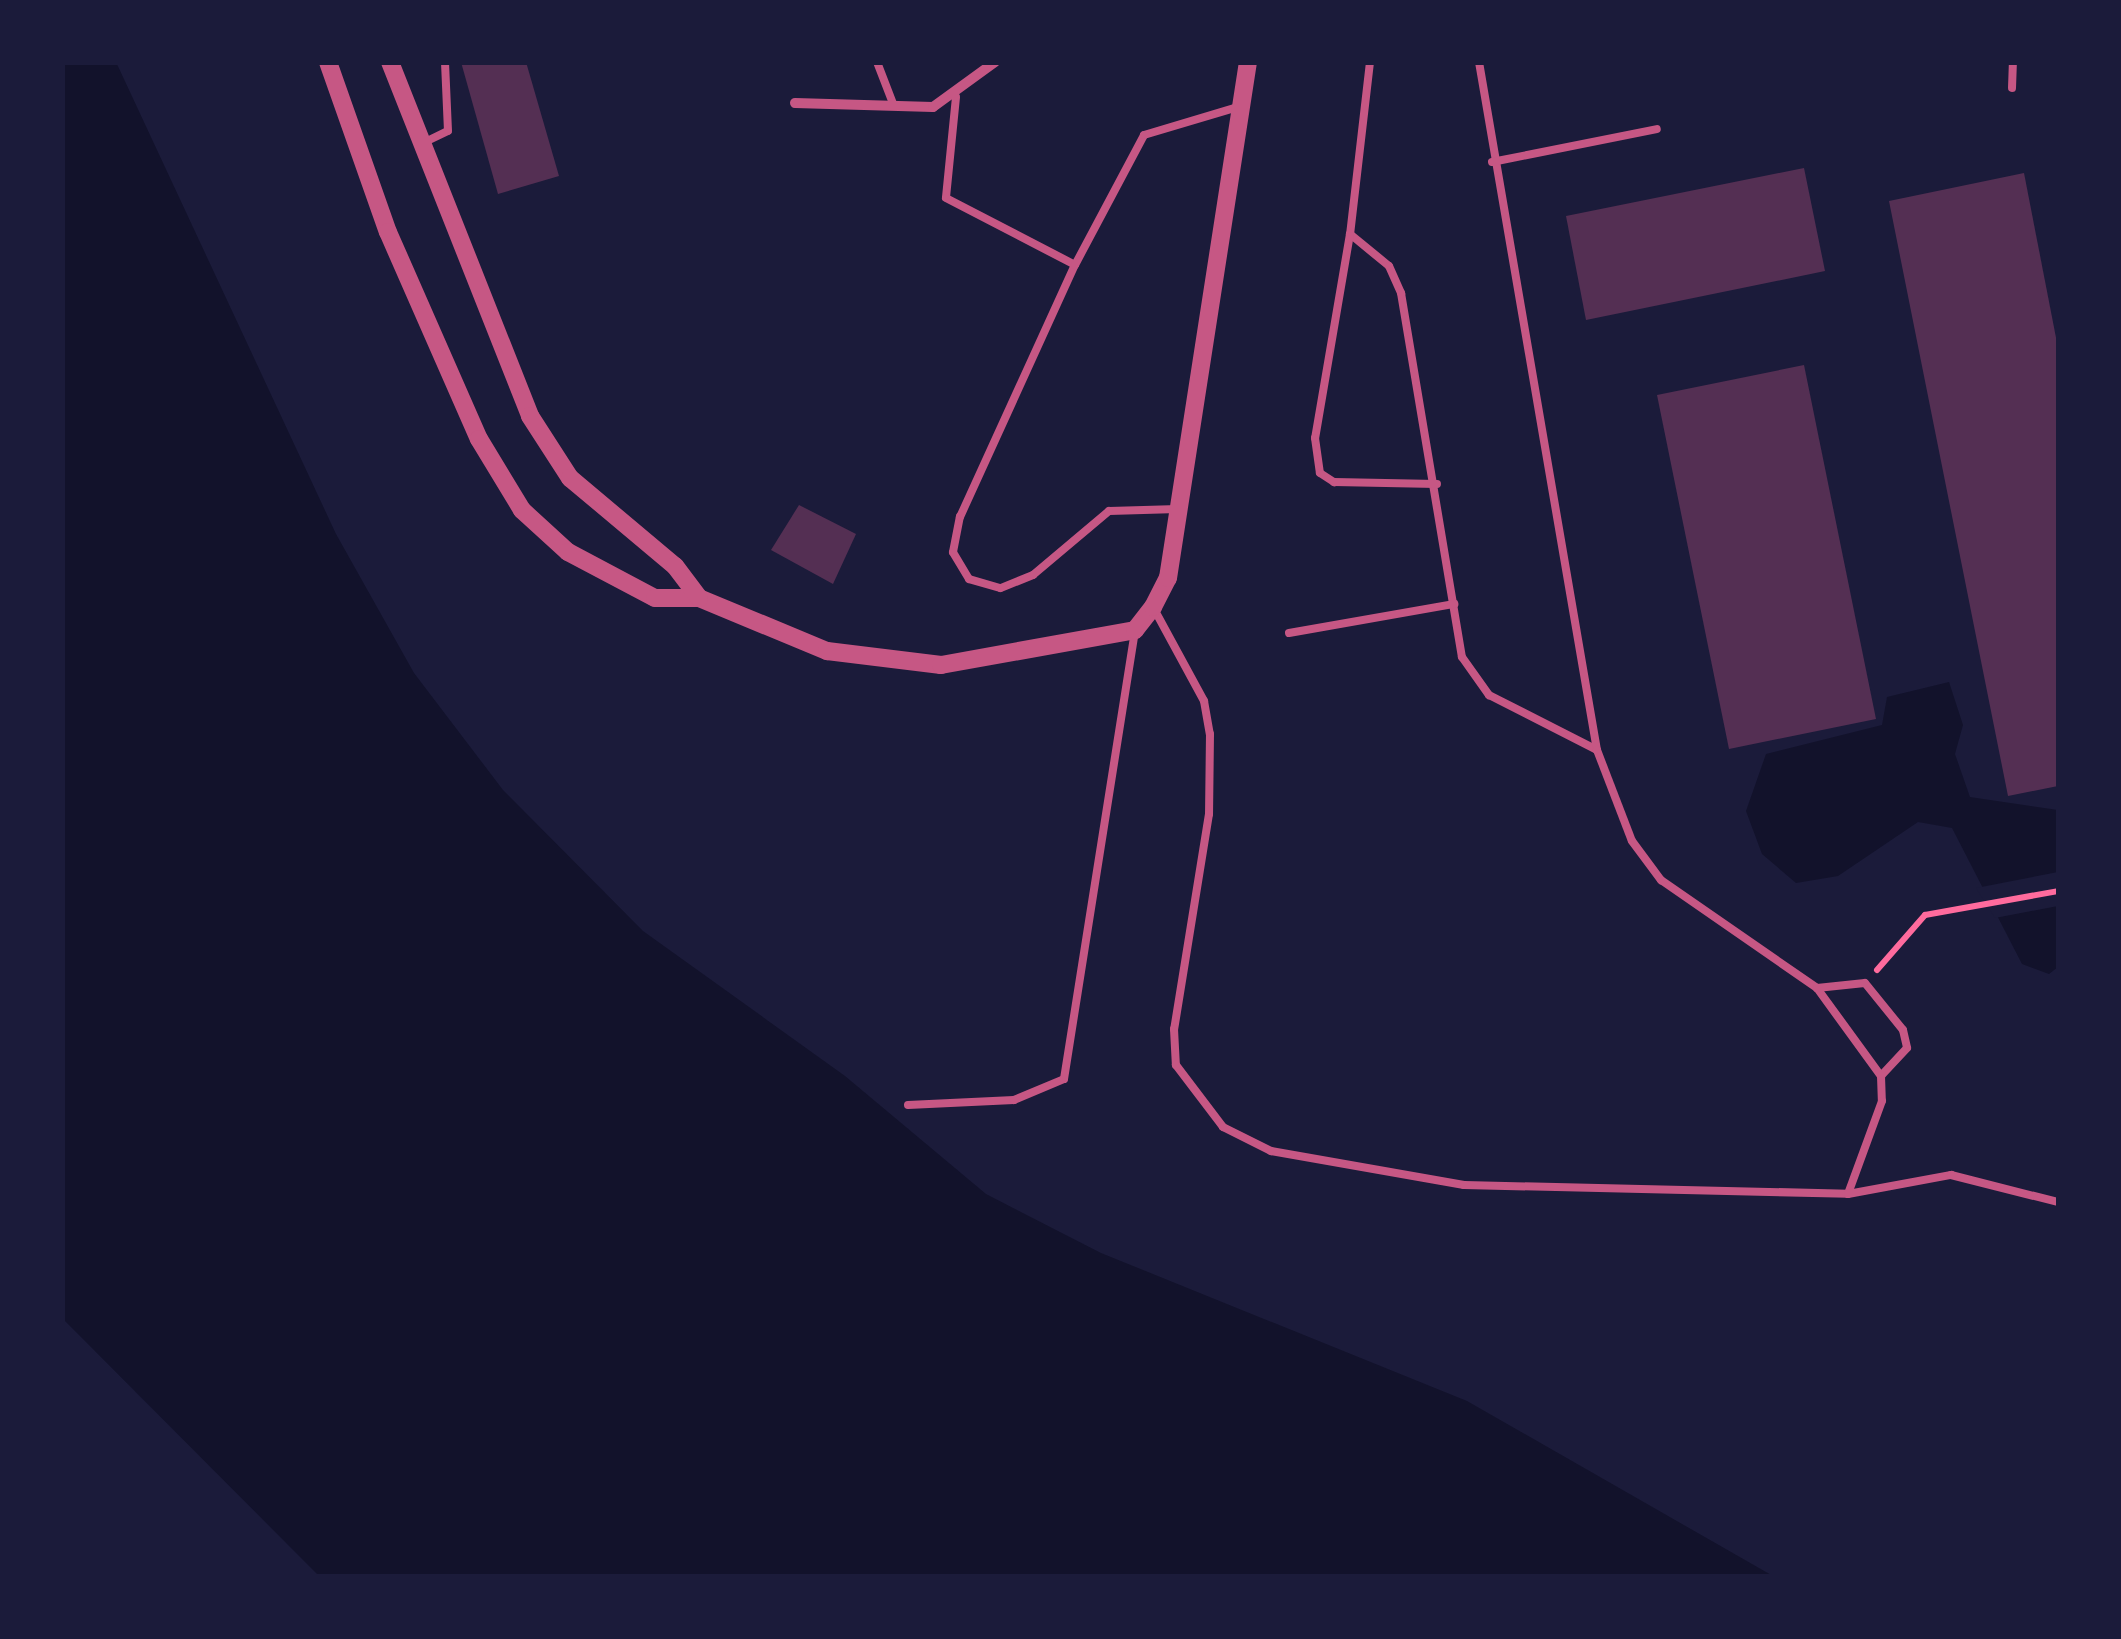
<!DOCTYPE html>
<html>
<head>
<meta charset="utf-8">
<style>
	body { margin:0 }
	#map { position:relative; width:2121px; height:1639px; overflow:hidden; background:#1b1b3a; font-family:"Varela Round",sans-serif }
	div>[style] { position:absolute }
	.water>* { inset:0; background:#12122b }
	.pier>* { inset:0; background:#1b1b3a }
	.building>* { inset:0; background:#542f53 }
	.path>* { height:6px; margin:-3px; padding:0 3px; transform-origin:3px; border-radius:3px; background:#ff6b9d }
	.service>* { height:8px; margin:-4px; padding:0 4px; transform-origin:4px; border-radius:4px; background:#c65784 }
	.minor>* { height:10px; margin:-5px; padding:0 5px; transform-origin:5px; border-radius:5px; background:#c65784 }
	.tertiary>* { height:18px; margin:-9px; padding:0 9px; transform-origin:9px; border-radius:9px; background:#c65784 }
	span { translate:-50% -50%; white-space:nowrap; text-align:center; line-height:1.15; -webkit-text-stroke:9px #1b1b3a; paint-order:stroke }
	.frame { position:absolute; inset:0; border:65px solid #1b1b3a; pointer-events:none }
</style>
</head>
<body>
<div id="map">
	<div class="water">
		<div style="clip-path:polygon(116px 62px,336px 534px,414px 673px,503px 790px,643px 931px,845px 1076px,986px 1194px,1101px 1253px,1467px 1401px,1773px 1576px,319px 1576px,63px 1319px,62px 63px)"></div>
		<div style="clip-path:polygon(1949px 682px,1963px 725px,1955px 754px,1970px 797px,2058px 810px,2058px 967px,2049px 974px,2022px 964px,1952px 828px,1918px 822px,1838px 876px,1796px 883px,1762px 854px,1746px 811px,1766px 754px,1882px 725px,1887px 697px)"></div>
	</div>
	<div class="pier">
		<div style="clip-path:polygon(2058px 872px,2058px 906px,1995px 918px,1976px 888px)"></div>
	</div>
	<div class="building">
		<div style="clip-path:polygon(461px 62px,526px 62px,559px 176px,498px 194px)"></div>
		<div style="clip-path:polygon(1804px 168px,1825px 271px,1586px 320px,1566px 216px)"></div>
		<div style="clip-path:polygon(2024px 173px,2058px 348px,2058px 786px,2008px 796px,1889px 201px)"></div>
		<div style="clip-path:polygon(1804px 365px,1876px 719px,1729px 749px,1657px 395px)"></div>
		<div style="clip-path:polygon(799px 505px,856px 534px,833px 584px,771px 550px)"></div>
	</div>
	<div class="path">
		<div style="left:1877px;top:970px;width:73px;rotate:-48.9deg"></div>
		<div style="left:1925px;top:915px;width:135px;rotate:-10.2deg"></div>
	</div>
	<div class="service">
		<div style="left:877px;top:62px;width:47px;rotate:68.9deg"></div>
		<div style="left:1370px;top:62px;width:173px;rotate:96.6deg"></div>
		<div style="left:1350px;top:234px;width:50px;rotate:39.4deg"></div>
		<div style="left:1389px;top:266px;width:30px;rotate:66deg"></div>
		<div style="left:1401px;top:293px;width:369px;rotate:80.5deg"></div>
		<div style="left:1462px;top:657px;width:47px;rotate:54.6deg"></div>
		<div style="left:1489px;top:695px;width:121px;rotate:27deg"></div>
		<div style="left:1479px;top:62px;width:698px;rotate:80.27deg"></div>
		<div style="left:1597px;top:750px;width:97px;rotate:69deg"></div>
		<div style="left:1632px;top:841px;width:49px;rotate:53.4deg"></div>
		<div style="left:1661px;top:880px;width:190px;rotate:34.7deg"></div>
		<div style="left:1817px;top:988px;width:109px;rotate:54deg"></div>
		<div style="left:1881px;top:1076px;width:25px;rotate:88deg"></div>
		<div style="left:1882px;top:1101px;width:99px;rotate:110.1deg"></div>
		<div style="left:2012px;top:88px;width:26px;rotate:-88deg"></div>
		<div style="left:956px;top:97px;width:101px;rotate:95.7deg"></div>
		<div style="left:946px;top:198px;width:145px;rotate:27.4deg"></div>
		<div style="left:425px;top:142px;width:25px;rotate:-26deg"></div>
		<div style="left:448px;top:131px;width:69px;rotate:-92.5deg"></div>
		<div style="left:1492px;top:162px;width:168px;rotate:-11.3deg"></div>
		<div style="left:1350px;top:234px;width:207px;rotate:99.7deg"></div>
		<div style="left:1315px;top:438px;width:35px;rotate:82deg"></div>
		<div style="left:1320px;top:473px;width:17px;rotate:33deg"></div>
		<div style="left:1334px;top:482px;width:103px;rotate:1.1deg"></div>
		<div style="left:1178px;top:509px;width:69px;rotate:178.3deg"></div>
		<div style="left:1109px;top:511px;width:99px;rotate:139.9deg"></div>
		<div style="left:1033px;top:575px;width:35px;rotate:158deg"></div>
		<div style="left:1000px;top:588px;width:32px;rotate:-164deg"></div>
		<div style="left:969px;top:579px;width:31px;rotate:-121deg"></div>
		<div style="left:953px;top:552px;width:36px;rotate:-79deg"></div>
		<div style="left:960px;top:517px;width:277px;rotate:-65.5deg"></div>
		<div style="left:1075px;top:265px;width:147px;rotate:-62deg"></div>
		<div style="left:1144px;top:135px;width:101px;rotate:-16.6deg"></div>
		<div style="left:1153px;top:607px;width:107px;rotate:61.5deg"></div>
		<div style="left:1204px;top:701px;width:34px;rotate:80deg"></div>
		<div style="left:1210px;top:734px;width:80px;rotate:90.7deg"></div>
		<div style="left:1209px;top:814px;width:218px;rotate:99.2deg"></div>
		<div style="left:1174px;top:1029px;width:36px;rotate:87deg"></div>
		<div style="left:1176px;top:1065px;width:78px;rotate:52.8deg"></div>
		<div style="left:1223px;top:1127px;width:54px;rotate:26.6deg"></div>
		<div style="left:1271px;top:1151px;width:196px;rotate:10deg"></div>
		<div style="left:1464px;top:1185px;width:384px;rotate:1.3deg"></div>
		<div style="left:1848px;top:1194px;width:105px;rotate:-10.5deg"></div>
		<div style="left:1951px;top:1175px;width:110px;rotate:14.2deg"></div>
		<div style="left:1289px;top:633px;width:168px;rotate:-10deg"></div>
		<div style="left:1817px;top:988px;width:48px;rotate:-5.9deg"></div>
		<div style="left:1865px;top:983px;width:60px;rotate:51deg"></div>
		<div style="left:1903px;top:1030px;width:18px;rotate:77deg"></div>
		<div style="left:1907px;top:1048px;width:38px;rotate:133deg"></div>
		<div style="left:908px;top:1105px;width:106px;rotate:-2.7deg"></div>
		<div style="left:1014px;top:1100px;width:54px;rotate:-22.8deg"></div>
		<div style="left:1064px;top:1079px;width:455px;rotate:-81deg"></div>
	</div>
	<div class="minor">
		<div style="left:795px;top:103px;width:138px;rotate:1.7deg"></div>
		<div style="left:933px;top:107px;width:77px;rotate:-36deg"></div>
	</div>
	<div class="tertiary">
		<div style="left:328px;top:62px;width:180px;rotate:70.6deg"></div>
		<div style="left:388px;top:232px;width:226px;rotate:66.3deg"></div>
		<div style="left:479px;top:439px;width:83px;rotate:58.8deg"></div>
		<div style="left:522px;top:510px;width:62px;rotate:42.4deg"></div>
		<div style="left:568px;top:552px;width:98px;rotate:27.9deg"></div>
		<div style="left:655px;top:598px;width:44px"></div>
		<div style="left:699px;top:598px;width:139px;rotate:22.5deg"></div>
		<div style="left:827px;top:651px;width:115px;rotate:7deg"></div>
		<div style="left:941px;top:665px;width:197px;rotate:-10.2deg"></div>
		<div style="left:1135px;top:630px;width:29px;rotate:-52deg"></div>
		<div style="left:1153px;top:607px;width:33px;rotate:-63deg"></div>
		<div style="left:1168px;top:578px;width:522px;rotate:-81.19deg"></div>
		<div style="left:390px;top:62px;width:381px;rotate:68.4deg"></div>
		<div style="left:530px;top:416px;width:74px;rotate:57.2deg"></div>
		<div style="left:570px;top:478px;width:137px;rotate:40deg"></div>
		<div style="left:675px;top:566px;width:40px;rotate:53deg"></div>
	</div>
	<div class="frame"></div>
</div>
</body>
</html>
